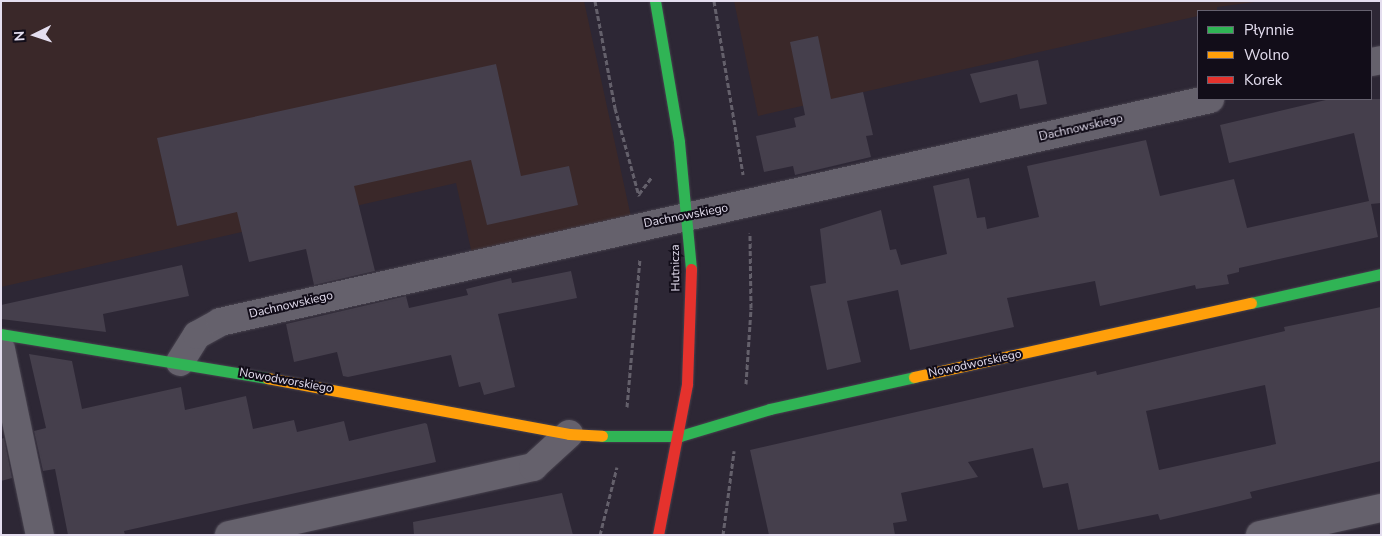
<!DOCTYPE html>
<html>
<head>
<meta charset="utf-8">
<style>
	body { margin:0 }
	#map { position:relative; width:1382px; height:536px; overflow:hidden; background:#2d2735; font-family:"Nunito Sans",sans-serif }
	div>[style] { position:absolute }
	.industrial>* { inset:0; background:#3a2829 }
	.building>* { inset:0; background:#453f4c }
	.path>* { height:3px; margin-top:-1.5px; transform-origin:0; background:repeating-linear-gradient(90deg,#64606b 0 5px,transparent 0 7.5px) }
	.roads { filter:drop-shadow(0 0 1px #47424e) drop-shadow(0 0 1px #47424e) }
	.street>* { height:28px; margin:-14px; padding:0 14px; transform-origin:14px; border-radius:14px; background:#65616c }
	.fast>* { height:11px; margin:-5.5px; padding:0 5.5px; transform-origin:5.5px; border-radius:5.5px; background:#30b455 }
	.slow>* { height:11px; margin:-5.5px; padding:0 5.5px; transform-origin:5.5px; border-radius:5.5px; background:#ff9f0a }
	.jam>* { height:11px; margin:-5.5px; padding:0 5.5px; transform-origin:5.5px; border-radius:5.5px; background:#e5322d }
	span { translate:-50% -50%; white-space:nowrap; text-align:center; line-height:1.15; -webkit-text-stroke:4px #120d19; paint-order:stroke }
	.street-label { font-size:12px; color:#e4deef }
	.frame { position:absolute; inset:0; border:2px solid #e4deef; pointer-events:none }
	.legend { position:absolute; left:1197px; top:10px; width:175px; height:90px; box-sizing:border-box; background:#120d19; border:1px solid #66616f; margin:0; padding:6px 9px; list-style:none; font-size:15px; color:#e4deef }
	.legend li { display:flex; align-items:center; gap:10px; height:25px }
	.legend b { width:25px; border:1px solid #66616f }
	.north { position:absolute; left:10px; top:10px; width:50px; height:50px; -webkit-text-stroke:4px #120d19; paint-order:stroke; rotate:266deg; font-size:14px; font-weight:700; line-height:20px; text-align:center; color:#e4deef }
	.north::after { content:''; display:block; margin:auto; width:18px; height:22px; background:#e4deef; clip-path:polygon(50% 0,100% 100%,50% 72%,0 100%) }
</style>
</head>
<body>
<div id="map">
	<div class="industrial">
		<div style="clip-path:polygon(1px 1px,584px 1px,631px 217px,472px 254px,456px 183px,1px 287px)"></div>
		<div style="clip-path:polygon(734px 1px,1262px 1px,1217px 7px,1217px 11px,1198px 11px,1198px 16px,758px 116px)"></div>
	</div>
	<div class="building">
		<div style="clip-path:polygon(818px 36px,831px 99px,863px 92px,873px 135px,866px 136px,871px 157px,795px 175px,793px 166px,764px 172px,756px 136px,796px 127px,794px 118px,805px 115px,790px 42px)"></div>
		<div style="clip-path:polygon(1038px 60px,1047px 104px,1020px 109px,1017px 94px,980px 103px,970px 74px)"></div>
		<div style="clip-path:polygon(496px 64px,521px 176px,569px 166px,578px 205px,487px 225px,471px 160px,354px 186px,375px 271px,314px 285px,306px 249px,249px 262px,237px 212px,177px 226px,157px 138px)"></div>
		<div style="clip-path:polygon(1330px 99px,1381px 99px,1381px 203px,1371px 204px,1378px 237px,1239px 268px,1239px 272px,1227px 275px,1229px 284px,1196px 289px,1195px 285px,1100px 306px,1095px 281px,1007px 298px,1014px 327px,910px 350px,898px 290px,847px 301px,861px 362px,827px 370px,810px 286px,826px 283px,820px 229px,881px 210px,890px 250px,896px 249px,901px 265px,947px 254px,933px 186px,969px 178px,977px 218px,985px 217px,987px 229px,1039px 217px,1027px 166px,1146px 140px,1160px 196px,1234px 179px,1247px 228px,1369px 201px,1354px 133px,1229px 163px,1220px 125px)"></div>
		<div style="clip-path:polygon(182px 265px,189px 296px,103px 314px,106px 332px,1px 319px,1px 305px)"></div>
		<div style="clip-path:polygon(571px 271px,577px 298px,498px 314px,515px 387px,484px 395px,480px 382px,459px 387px,451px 355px,348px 377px,343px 376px,337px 352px,294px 362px,286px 324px,406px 296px,409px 308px,468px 295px,466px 289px,511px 278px,512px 283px)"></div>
		<div style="clip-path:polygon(evenodd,1381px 307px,1381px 461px,1250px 492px,1252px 498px,1220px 506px,1160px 520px,1158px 514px,1078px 530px,1068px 483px,1043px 488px,1033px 448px,968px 462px,978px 477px,901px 493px,907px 521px,893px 523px,895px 535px,769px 535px,750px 450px,1096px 371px,1097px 375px,1285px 331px,1284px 327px,1381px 307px,1265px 385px,1276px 444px,1159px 470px,1146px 411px,1265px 385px)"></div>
		<div style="clip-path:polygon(29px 354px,72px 361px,82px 409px,181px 387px,185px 410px,246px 396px,253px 429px,294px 420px,297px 432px,344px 421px,349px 441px,425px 423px,427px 424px,436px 462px,124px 531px,125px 535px,68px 535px,55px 469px,43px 471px,34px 431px,46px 428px)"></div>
		<div style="clip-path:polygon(4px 438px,12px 478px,1px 481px,1px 439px)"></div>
		<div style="clip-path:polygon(562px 493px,573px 535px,414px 535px,413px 522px)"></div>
	</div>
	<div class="path">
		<div style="left:595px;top:1px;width:109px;rotate:79.4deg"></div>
		<div style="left:615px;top:108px;width:91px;rotate:74.7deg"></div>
		<div style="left:714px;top:1px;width:176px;rotate:80.5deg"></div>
		<div style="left:639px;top:194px;width:21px;rotate:-53deg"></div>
		<div style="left:746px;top:384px;width:76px;rotate:-86.2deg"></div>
		<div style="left:751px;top:308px;width:75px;rotate:-90.8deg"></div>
		<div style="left:627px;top:407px;width:149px;rotate:-85deg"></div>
		<div style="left:600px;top:535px;width:70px;rotate:-76deg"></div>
		<div style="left:723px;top:535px;width:85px;rotate:-82.5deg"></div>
	</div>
	<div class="roads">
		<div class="street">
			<div style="left:1371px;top:62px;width:10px;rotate:-11deg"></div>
			<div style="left:1px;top:349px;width:190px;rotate:78.2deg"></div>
			<div style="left:180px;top:362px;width:32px;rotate:-58deg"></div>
			<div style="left:197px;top:335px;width:26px;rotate:-29deg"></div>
			<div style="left:220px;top:322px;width:1015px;rotate:-12.69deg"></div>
			<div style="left:229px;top:535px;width:312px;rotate:-12.6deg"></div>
			<div style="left:533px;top:467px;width:49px;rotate:-42.5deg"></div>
			<div style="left:1260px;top:535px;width:124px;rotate:-12.6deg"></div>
		</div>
		<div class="fast">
			<div style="left:655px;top:1px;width:143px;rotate:80.3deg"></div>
			<div style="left:679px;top:142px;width:128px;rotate:84.6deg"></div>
			<div style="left:1251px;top:303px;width:133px;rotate:-12.6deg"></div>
			<div style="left:1px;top:334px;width:270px;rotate:9.4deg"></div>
			<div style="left:602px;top:436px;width:78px"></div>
			<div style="left:680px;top:436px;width:94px;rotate:-16.7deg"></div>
			<div style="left:770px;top:409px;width:148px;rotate:-12.5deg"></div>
		</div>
		<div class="slow">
			<div style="left:914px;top:377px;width:345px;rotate:-12.4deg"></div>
			<div style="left:267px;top:378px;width:307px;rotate:10.5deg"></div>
			<div style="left:569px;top:434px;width:33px;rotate:3deg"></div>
		</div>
		<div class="jam">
			<div style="left:658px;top:535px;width:154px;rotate:-79.1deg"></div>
			<div style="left:687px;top:384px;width:115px;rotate:-88deg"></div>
		</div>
	</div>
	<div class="street-label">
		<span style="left:1081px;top:128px;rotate:-13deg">Dachnowskiego</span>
		<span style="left:686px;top:216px;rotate:-11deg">Dachnowskiego</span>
		<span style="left:676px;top:268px;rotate:-91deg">Hutnicza</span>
		<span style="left:291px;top:305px;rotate:-13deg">Dachnowskiego</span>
		<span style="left:975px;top:364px;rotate:-12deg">Nowodworskiego</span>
		<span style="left:286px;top:381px;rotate:10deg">Nowodworskiego</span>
	</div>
	<div class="frame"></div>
	<ul class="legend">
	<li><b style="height:6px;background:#30b455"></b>Płynnie</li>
	<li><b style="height:6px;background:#ff9f0a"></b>Wolno</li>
	<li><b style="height:6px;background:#e5322d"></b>Korek</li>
	</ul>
	<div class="north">N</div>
</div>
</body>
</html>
